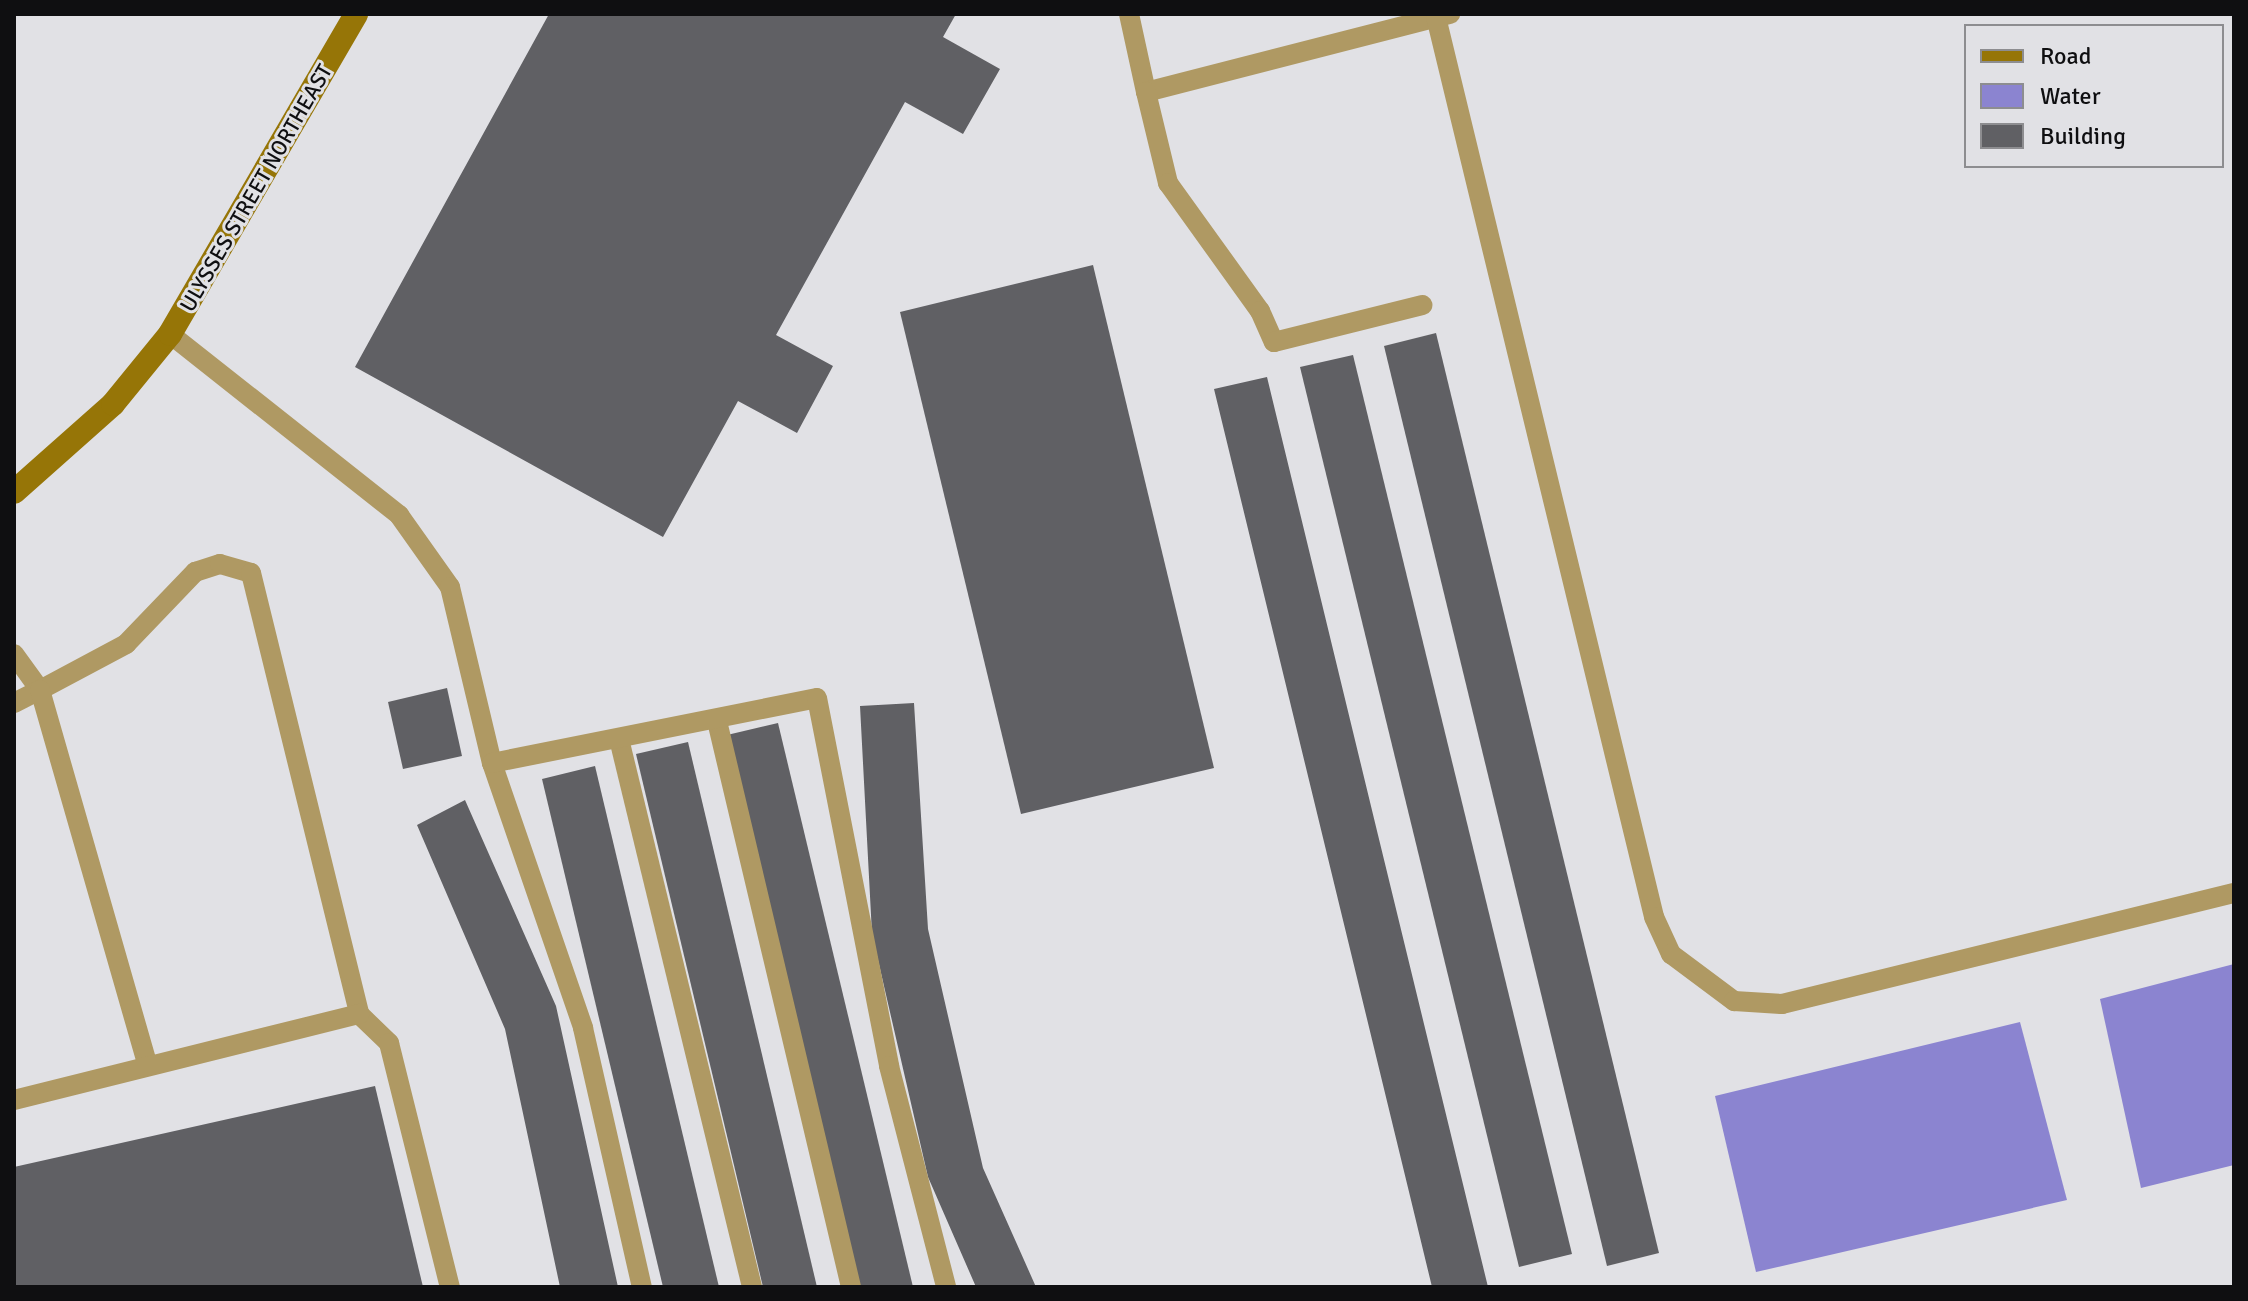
<!DOCTYPE html>
<html>
<head>
<meta charset="utf-8">
<style>
	body { margin:0 }
	#map { position:relative; width:2248px; height:1301px; overflow:hidden; background:#e1e1e5; font-family:Signika,sans-serif }
	div>[style] { position:absolute }
	.water>* { inset:0; background:#8b84d0 }
	.building>* { inset:0; background:#606064 }
	.lane>* { height:20px; margin:-10px; padding:0 10px; transform-origin:10px; border-radius:10px; background:#af9963 }
	.secondary>* { height:24px; margin:-12px; padding:0 12px; transform-origin:12px; border-radius:12px; background:#967507 }
	span { translate:-50% -50%; white-space:nowrap; text-align:center; line-height:1.15; -webkit-text-stroke:6px #e1e1e5; paint-order:stroke }
	.street-label { font-size:22px; color:#0f0f11 }
	.frame { position:absolute; inset:0; border:16px solid #0f0f11; pointer-events:none }
	.legend { position:absolute; left:1964px; top:24px; width:260px; height:144px; box-sizing:border-box; background:#e1e1e5; border:2px solid #8d8d90; margin:0; padding:10px 14px; list-style:none; font-size:24px; color:#0f0f11 }
	.legend li { display:flex; align-items:center; gap:16px; height:40px }
	.legend b { width:40px; border:2px solid #8d8d90 }
</style>
</head>
<body>
<div id="map">
	<div class="water">
		<div style="clip-path:polygon(2234px 964px,2234px 1165px,2141px 1188px,2100px 999px)"></div>
		<div style="clip-path:polygon(2020px 1022px,2067px 1200px,1756px 1272px,1715px 1096px)"></div>
	</div>
	<div class="building">
		<div style="clip-path:polygon(549px 14px,956px 14px,943px 37px,1000px 69px,963px 134px,905px 102px,776px 335px,833px 366px,797px 433px,738px 401px,663px 537px,355px 367px)"></div>
		<div style="clip-path:polygon(1093px 265px,1214px 768px,1021px 814px,900px 312px)"></div>
		<div style="clip-path:polygon(1436px 333px,1659px 1253px,1607px 1266px,1384px 346px)"></div>
		<div style="clip-path:polygon(1353px 355px,1572px 1254px,1519px 1267px,1300px 367px)"></div>
		<div style="clip-path:polygon(1267px 377px,1378px 835px,1488px 1287px,1432px 1287px,1410px 1196px,1214px 389px)"></div>
		<div style="clip-path:polygon(447px 688px,462px 756px,403px 769px,388px 702px)"></div>
		<div style="clip-path:polygon(914px 703px,928px 929px,983px 1168px,1036px 1287px,976px 1287px,928px 1177px,872px 934px,860px 706px)"></div>
		<div style="clip-path:polygon(778px 723px,913px 1287px,859px 1287px,727px 735px)"></div>
		<div style="clip-path:polygon(688px 742px,817px 1287px,763px 1287px,636px 754px)"></div>
		<div style="clip-path:polygon(595px 766px,719px 1287px,663px 1287px,542px 779px)"></div>
		<div style="clip-path:polygon(465px 800px,556px 1006px,618px 1287px,560px 1287px,505px 1029px,417px 825px)"></div>
		<div style="clip-path:polygon(375px 1086px,423px 1287px,14px 1287px,14px 1167px)"></div>
	</div>
	<div class="lane">
		<div style="left:1129px;top:14px;width:80px;rotate:77.7deg"></div>
		<div style="left:1146px;top:92px;width:314px;rotate:-14.4deg"></div>
		<div style="left:1436px;top:17px;width:926px;rotate:76.38deg"></div>
		<div style="left:1654px;top:917px;width:41px;rotate:65.3deg"></div>
		<div style="left:1671px;top:954px;width:79px;rotate:36.7deg"></div>
		<div style="left:1734px;top:1001px;width:48px;rotate:3.6deg"></div>
		<div style="left:1782px;top:1004px;width:465px;rotate:-13.8deg"></div>
		<div style="left:1146px;top:92px;width:94px;rotate:76.4deg"></div>
		<div style="left:1168px;top:183px;width:158px;rotate:54.3deg"></div>
		<div style="left:1260px;top:311px;width:34px;rotate:66deg"></div>
		<div style="left:1274px;top:342px;width:153px;rotate:-14deg"></div>
		<div style="left:170px;top:334px;width:292px;rotate:38.3deg"></div>
		<div style="left:399px;top:515px;width:88px;rotate:54.7deg"></div>
		<div style="left:450px;top:587px;width:181px;rotate:76.6deg"></div>
		<div style="left:492px;top:763px;width:280px;rotate:71deg"></div>
		<div style="left:583px;top:1028px;width:266px;rotate:77.2deg"></div>
		<div style="left:14px;top:654px;width:44px;rotate:54.2deg"></div>
		<div style="left:40px;top:690px;width:98px;rotate:-28.1deg"></div>
		<div style="left:126px;top:644px;width:100px;rotate:-46.2deg"></div>
		<div style="left:195px;top:572px;width:26px;rotate:-18deg"></div>
		<div style="left:220px;top:564px;width:32px;rotate:16deg"></div>
		<div style="left:251px;top:573px;width:454px;rotate:76.2deg"></div>
		<div style="left:359px;top:1014px;width:42px;rotate:44deg"></div>
		<div style="left:389px;top:1043px;width:252px;rotate:76deg"></div>
		<div style="left:14px;top:703px;width:29px;rotate:-27deg"></div>
		<div style="left:40px;top:690px;width:391px;rotate:74deg"></div>
		<div style="left:717px;top:721px;width:582px;rotate:76.68deg"></div>
		<div style="left:620px;top:743px;width:560px;rotate:76.36deg"></div>
		<div style="left:492px;top:763px;width:331px;rotate:-11.3deg"></div>
		<div style="left:817px;top:698px;width:375px;rotate:78.9deg"></div>
		<div style="left:889px;top:1066px;width:228px;rotate:75.5deg"></div>
		<div style="left:14px;top:1100px;width:356px;rotate:-14deg"></div>
	</div>
	<div class="secondary">
		<div style="left:14px;top:492px;width:132px;rotate:-41.6deg"></div>
		<div style="left:113px;top:404px;width:90px;rotate:-50.8deg"></div>
		<div style="left:170px;top:334px;width:370px;rotate:-59.8deg"></div>
	</div>
	<div class="street-label">
		<span style="left:256px;top:188px;rotate:-60deg">ULYSSES STREET NORTHEAST</span>
	</div>
	<div class="frame"></div>
	<ul class="legend">
	<li><b style="height:10px;background:#967507"></b>Road</li>
	<li><b style="height:22px;background:#8b84d0"></b>Water</li>
	<li><b style="height:22px;background:#606064"></b>Building</li>
	</ul>
</div>
</body>
</html>
